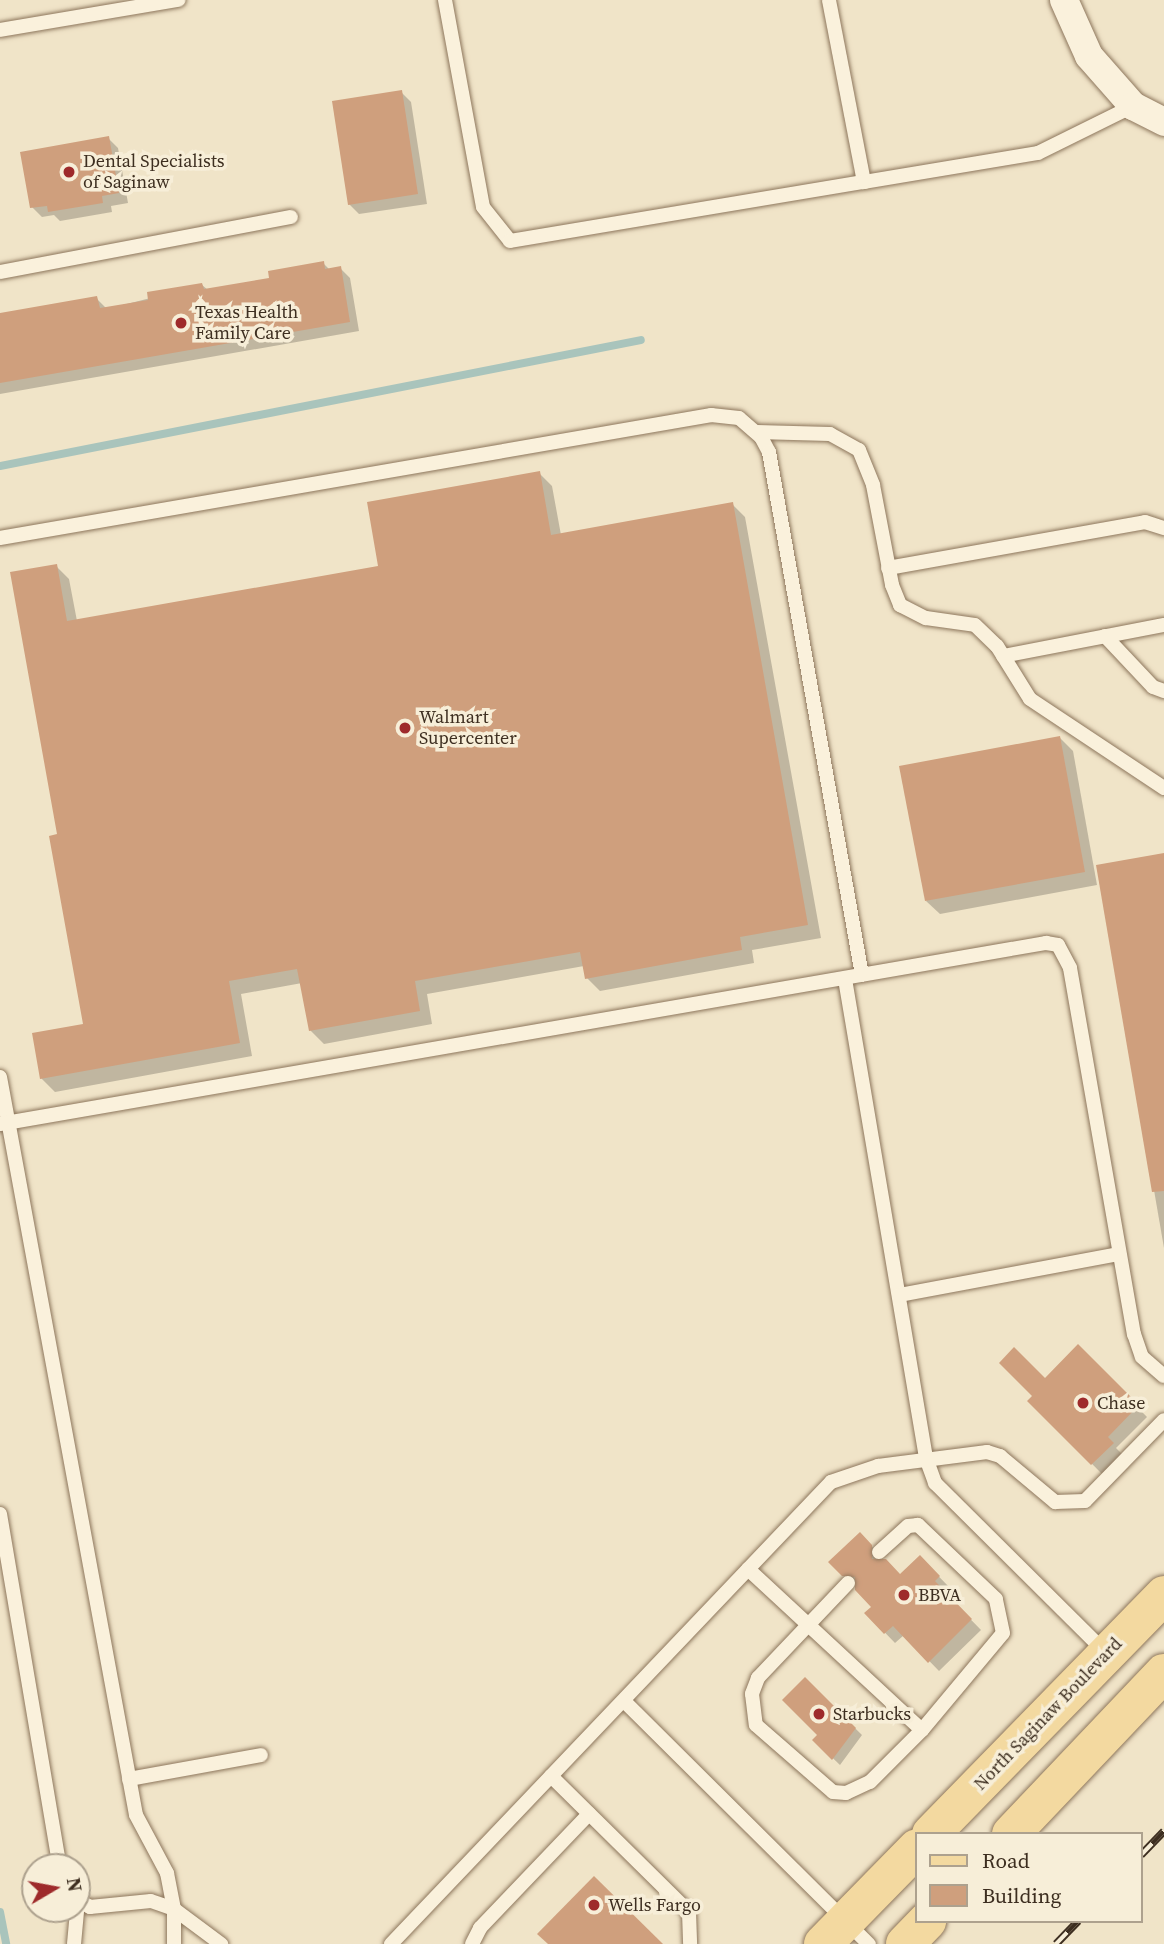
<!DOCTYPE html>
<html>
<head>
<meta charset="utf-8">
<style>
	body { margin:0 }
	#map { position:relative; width:1164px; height:1944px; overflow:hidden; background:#f0e4c8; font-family:"Source Serif 4",serif }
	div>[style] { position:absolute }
	.shadow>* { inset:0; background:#0003 }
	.stream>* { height:8px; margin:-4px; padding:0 4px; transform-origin:4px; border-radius:4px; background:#a9c4bc }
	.building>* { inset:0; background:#cf9f7d }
	.roads { filter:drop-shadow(0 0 2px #8d765c) drop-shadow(0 0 2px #8d765c) }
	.service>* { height:14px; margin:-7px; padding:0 7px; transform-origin:7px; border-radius:7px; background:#faf1dc }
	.minor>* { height:28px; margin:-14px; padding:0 14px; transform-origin:14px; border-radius:14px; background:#faf1dc }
	.primary>* { height:38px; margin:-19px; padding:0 19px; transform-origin:19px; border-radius:19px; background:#f3d9a0 }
	.rail>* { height:8px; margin-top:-4px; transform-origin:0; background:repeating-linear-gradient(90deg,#f7eed8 0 16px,#3d2e20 0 32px); box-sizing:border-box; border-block:2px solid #3d2e20 }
	.dots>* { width:19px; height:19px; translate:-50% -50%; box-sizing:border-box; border:4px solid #f7eed8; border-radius:50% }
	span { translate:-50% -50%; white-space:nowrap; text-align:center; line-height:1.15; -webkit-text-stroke:7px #f7eed8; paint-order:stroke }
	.poi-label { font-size:18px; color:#3d2e20 }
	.left { translate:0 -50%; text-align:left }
	.street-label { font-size:18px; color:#3d2e20 }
	.legend { position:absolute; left:915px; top:1832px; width:228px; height:91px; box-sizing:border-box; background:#f7eed8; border:2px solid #ada18e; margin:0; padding:9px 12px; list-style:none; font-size:21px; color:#3d2e20 }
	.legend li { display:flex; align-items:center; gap:14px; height:35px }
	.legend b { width:35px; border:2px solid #ada18e }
	.north { position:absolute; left:21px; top:1853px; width:70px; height:70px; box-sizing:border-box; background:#f7eed8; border:2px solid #ada18e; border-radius:50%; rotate:80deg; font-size:19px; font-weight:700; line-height:28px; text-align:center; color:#3d2e20 }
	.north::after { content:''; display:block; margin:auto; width:24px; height:32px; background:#9e2a2b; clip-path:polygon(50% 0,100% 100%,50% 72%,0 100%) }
</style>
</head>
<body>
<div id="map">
	<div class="shadow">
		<div style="clip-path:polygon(401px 92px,411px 102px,427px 204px,359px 214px,349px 204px)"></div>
		<div style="clip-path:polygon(108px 138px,118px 148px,128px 203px,111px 206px,112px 212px,60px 221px,54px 215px,42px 217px,32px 207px)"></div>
		<div style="clip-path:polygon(323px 263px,330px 270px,340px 268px,350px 278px,359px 331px,0 394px,0 315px,96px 298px,107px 309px,202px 285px,208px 290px,271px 279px)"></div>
		<div style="clip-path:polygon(539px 473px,552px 486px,561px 535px,732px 504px,745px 517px,821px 938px,752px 950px,754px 963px,600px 991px,587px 978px,584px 966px,427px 994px,432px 1024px,324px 1044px,310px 1030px,302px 983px,241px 994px,252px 1056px,55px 1092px,41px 1078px,85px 1026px,59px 836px,56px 566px,69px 579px,77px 621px,380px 567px)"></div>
		<div style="clip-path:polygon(1060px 738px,1073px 751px,1097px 885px,940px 914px,926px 901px)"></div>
		<div style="clip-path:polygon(1164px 855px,1164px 1248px,1098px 866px)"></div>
		<div style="clip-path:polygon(1078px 1347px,1147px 1417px,1116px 1448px,1122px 1454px,1102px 1474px,1030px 1401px)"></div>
		<div style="clip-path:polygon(860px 1534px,881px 1556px,880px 1562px,900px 1576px,920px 1557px,949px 1587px,944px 1592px,981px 1630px,939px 1671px,904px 1635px,895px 1643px,867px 1614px,874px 1607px,857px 1585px,831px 1562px)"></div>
		<div style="clip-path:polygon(805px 1679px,862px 1735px,840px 1765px,814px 1740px,819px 1735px)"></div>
	</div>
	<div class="stream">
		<div style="left:0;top:466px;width:653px;rotate:-11.12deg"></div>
		<div style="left:0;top:1912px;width:33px;rotate:79deg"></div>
	</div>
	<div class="building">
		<div style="clip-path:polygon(402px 90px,418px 194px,348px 205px,332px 101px)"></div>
		<div style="clip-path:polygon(109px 136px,119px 193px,102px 196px,103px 203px,48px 212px,47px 206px,30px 208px,20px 152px)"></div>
		<div style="clip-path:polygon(324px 261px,325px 269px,341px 266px,350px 322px,0 383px,0 313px,97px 296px,100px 308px,148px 300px,147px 292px,202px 283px,204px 289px,269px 278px,268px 271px)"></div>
		<div style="clip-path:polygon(540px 471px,551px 535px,733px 502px,808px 925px,740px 937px,742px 950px,585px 979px,580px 952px,415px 981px,420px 1011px,309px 1031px,297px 969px,229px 981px,240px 1043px,40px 1079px,32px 1033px,83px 1024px,49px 836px,57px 834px,10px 572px,57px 564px,67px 621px,378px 566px,367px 502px)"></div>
		<div style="clip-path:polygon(1060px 736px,1085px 872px,925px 901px,899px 766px)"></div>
		<div style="clip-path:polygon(1164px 853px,1164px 1191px,1152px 1192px,1096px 865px)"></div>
		<div style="clip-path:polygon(1078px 1344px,1139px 1405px,1108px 1437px,1114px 1443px,1091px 1465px,1027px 1401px,1032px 1396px,999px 1363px,1014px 1347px,1045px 1378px)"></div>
		<div style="clip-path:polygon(860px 1532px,872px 1545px,872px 1559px,886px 1559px,900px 1574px,920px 1555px,940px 1576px,935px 1581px,972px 1619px,928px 1663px,893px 1626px,884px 1634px,864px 1613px,871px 1607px,855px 1590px,855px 1577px,842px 1576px,828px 1562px)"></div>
		<div style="clip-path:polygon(805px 1677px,856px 1728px,832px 1760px,812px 1740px,817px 1735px,782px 1700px)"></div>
		<div style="clip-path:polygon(594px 1876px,663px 1944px,548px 1944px,537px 1934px)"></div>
	</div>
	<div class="roads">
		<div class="service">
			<div style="left:445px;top:0;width:210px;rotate:79.6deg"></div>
			<div style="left:483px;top:207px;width:43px;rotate:51.5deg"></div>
			<div style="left:510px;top:241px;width:359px;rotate:-9.5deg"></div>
			<div style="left:864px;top:182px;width:185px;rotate:-100.9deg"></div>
			<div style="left:0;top:30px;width:181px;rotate:-9.6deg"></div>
			<div style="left:864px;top:182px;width:176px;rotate:-9.5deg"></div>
			<div style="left:1038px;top:153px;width:106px;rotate:-26.3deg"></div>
			<div style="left:0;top:272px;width:296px;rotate:-10.7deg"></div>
			<div style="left:757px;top:432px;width:73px;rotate:1.6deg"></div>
			<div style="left:830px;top:434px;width:33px;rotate:29deg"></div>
			<div style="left:859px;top:450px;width:38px;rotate:68deg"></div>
			<div style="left:873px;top:485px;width:102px;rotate:79.2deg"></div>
			<div style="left:892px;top:585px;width:22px;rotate:68deg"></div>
			<div style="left:900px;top:605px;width:29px;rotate:27deg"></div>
			<div style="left:926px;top:618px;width:49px;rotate:8.1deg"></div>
			<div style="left:975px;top:625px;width:30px;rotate:44deg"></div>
			<div style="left:997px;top:646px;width:62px;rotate:58.1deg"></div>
			<div style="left:1030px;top:699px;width:161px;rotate:33.6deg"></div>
			<div style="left:0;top:538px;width:722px;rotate:-9.81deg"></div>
			<div style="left:711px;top:415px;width:28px;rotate:6deg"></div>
			<div style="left:739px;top:418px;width:29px;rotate:41deg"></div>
			<div style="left:761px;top:437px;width:17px;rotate:62deg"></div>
			<div style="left:769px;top:452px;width:531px;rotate:79.92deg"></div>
			<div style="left:888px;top:568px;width:261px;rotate:-10.1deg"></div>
			<div style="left:1145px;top:522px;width:20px;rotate:18deg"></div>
			<div style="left:1105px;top:636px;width:70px;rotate:46.7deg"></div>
			<div style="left:1153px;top:687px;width:12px;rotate:20deg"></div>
			<div style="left:1003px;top:656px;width:164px;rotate:-10.9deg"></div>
			<div style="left:845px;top:979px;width:486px;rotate:80.4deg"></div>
			<div style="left:926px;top:1458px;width:27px;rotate:70deg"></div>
			<div style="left:935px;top:1483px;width:241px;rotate:44.8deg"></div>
			<div style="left:0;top:1077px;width:750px;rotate:79.56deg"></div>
			<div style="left:136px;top:1815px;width:66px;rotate:61.9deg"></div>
			<div style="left:167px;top:1873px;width:37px;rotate:79deg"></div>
			<div style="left:174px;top:1909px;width:35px;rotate:90deg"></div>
			<div style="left:0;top:1124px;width:1062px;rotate:-9.82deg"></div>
			<div style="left:1046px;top:943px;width:12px;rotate:9deg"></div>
			<div style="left:1058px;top:945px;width:26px;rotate:62deg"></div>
			<div style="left:1070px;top:968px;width:372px;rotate:80.1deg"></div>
			<div style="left:1134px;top:1334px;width:24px;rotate:71deg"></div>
			<div style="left:1142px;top:1357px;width:29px;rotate:41deg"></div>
			<div style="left:899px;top:1295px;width:224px;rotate:-10.6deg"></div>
			<div style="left:0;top:1514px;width:358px;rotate:80.4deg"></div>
			<div style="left:748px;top:1569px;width:237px;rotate:42.8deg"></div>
			<div style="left:848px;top:1583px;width:131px;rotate:133.5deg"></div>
			<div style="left:758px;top:1678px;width:17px;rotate:111deg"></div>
			<div style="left:752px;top:1694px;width:31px;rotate:83deg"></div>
			<div style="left:756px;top:1725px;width:102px;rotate:41deg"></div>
			<div style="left:833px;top:1792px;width:13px;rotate:4deg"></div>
			<div style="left:846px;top:1793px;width:26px;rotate:-25deg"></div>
			<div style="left:870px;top:1782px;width:74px;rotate:-45deg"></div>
			<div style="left:922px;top:1730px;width:126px;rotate:-50.1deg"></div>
			<div style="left:1003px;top:1633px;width:35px;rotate:-102deg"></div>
			<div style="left:996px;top:1599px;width:108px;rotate:-136.5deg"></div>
			<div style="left:918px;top:1525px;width:10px;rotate:174deg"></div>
			<div style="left:908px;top:1526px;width:39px;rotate:138deg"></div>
			<div style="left:624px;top:1701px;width:345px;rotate:44.8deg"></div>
			<div style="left:551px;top:1776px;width:194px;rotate:44.6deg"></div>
			<div style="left:689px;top:1912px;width:32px;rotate:88deg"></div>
			<div style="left:129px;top:1779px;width:134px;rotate:-10.3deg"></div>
			<div style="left:77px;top:1900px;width:15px;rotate:28deg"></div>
			<div style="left:90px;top:1907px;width:61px;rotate:-5.6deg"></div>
			<div style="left:151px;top:1901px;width:24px;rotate:19deg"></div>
			<div style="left:174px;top:1909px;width:59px;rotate:36.7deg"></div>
			<div style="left:74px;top:1944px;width:43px;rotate:-84.7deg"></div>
			<div style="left:391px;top:1944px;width:638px;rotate:-46.4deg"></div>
			<div style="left:831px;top:1482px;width:50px;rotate:-18.8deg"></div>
			<div style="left:878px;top:1466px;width:110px;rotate:-7.3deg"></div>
			<div style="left:987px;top:1452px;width:14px;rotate:17deg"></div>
			<div style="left:1000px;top:1456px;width:72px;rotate:39.9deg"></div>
			<div style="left:1055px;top:1502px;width:30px;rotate:-2deg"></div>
			<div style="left:1085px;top:1501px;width:113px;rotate:-45.7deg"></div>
			<div style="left:472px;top:1944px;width:18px;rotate:-63deg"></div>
			<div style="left:480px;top:1928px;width:158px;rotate:-46.3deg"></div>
		</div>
		<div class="minor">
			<div style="left:1064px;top:0;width:61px;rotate:65.9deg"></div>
			<div style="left:1089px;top:56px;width:67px;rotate:48.7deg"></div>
			<div style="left:1133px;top:106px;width:35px;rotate:27deg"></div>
		</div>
		<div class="primary">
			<div style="left:931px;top:1834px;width:334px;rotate:-45.7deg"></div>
			<div style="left:1011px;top:1834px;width:222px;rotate:-46.5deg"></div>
			<div style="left:823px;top:1944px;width:134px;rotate:-45.6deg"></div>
			<div style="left:905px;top:1944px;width:32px;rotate:-46deg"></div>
		</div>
	</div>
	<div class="rail">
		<div style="left:1141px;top:1855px;width:33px;rotate:-46deg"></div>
		<div style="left:1056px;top:1944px;width:32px;rotate:-46deg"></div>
	</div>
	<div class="dots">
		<div style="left:69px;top:172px;background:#9e2a2b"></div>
		<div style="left:181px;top:323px;background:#9e2a2b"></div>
		<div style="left:405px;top:728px;background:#9e2a2b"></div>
		<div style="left:1083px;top:1403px;background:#9e2a2b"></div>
		<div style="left:904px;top:1595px;background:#9e2a2b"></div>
		<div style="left:819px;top:1714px;background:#9e2a2b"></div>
		<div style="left:594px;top:1905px;background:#9e2a2b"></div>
	</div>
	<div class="poi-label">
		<span class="left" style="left:83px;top:172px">Dental Specialists<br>of Saginaw</span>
		<span class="left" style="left:195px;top:323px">Texas Health<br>Family Care</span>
		<span class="left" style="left:419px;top:728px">Walmart<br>Supercenter</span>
		<span class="left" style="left:1097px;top:1403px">Chase</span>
		<span class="left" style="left:918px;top:1595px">BBVA</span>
		<span class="left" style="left:833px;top:1714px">Starbucks</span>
		<span class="left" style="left:608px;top:1905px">Wells Fargo</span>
	</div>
	<div class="street-label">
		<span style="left:1048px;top:1714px;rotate:-46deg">North Saginaw Boulevard</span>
	</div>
	<ul class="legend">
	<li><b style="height:9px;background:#f3d9a0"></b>Road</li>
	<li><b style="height:19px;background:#cf9f7d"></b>Building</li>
	</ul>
	<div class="north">N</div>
</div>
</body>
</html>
